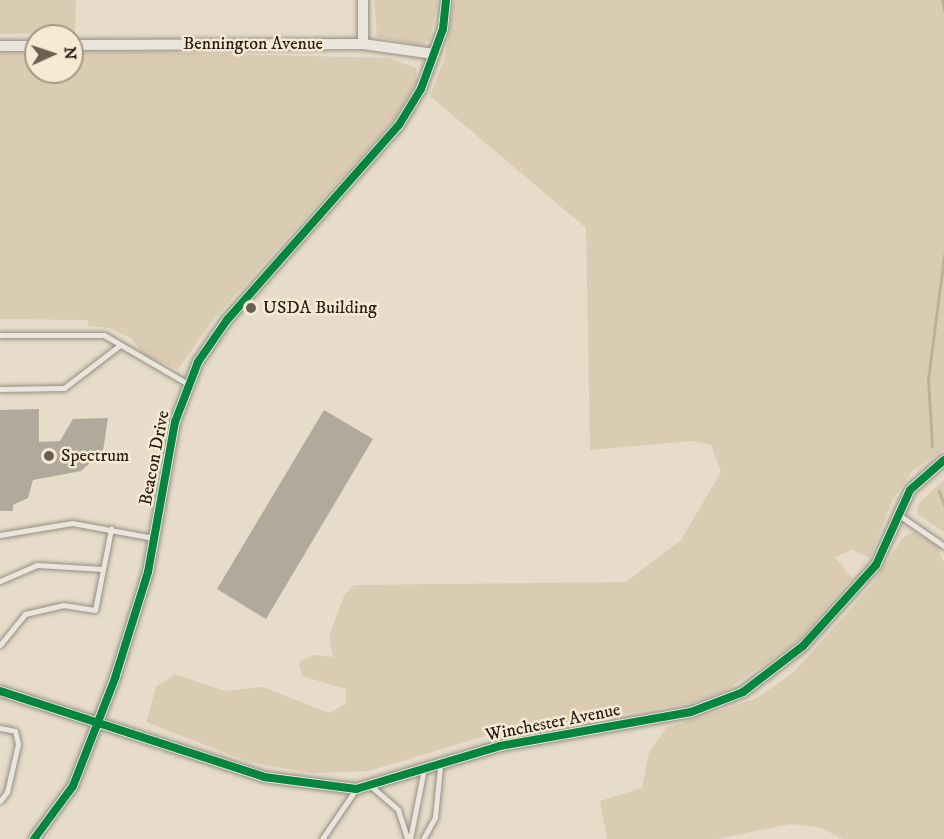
<!DOCTYPE html>
<html>
<head>
<meta charset="utf-8">
<style>
	body { margin:0 }
	#map { position:relative; width:944px; height:839px; overflow:hidden; background:#e6dcc9; font-family:"IM FELL DW Pica",serif }
	div>[style] { position:absolute }
	.green>* { inset:0; background:#daccb2 }
	.stream>* { height:3px; margin:-1.5px; padding:0 1.5px; transform-origin:1.5px; border-radius:1.5px; background:#bfb098 }
	.building>* { inset:0; background:#b1a99c }
	.roads { filter:drop-shadow(0 0 2px #958e82) drop-shadow(0 0 2px #958e82) }
	.service>* { height:5px; margin:-2.5px; padding:0 2.5px; transform-origin:2.5px; border-radius:2.5px; background:#eae5dc }
	.minor>* { height:10px; margin:-5px; padding:0 5px; transform-origin:5px; border-radius:5px; background:#eae5dc }
	.cycleway>* { height:8px; margin:-4px; padding:0 4px; transform-origin:4px; border-radius:4px; background:#00873e }
	.dots>* { width:16px; height:16px; translate:-50% -50%; box-sizing:border-box; border:3px solid #f7ead3; border-radius:50% }
	span { translate:-50% -50%; white-space:nowrap; text-align:center; line-height:1.15; -webkit-text-stroke:5px #f7ead3; paint-order:stroke }
	.street-label { font-size:18px; color:#291d15 }
	.poi-label { font-size:18px; color:#291d15 }
	.left { translate:0 -50%; text-align:left }
	.north { position:absolute; left:24px; top:24px; width:60px; height:60px; box-sizing:border-box; background:#f7ead3; border:2px solid #a59887; border-radius:50%; rotate:87deg; font-size:16px; font-weight:700; line-height:24px; text-align:center; color:#291d15 }
	.north::after { content:''; display:block; margin:auto; width:21px; height:27px; background:#6b6054; clip-path:polygon(50% 0,100% 100%,50% 72%,0 100%) }
</style>
</head>
<body>
<div id="map">
	<div class="green">
		<div style="clip-path:polygon(0 0,76px 0,75px 33px,0 34px)"></div>
		<div style="clip-path:polygon(374px 0,438px 0,430px 40px,419px 45px,377px 37px)"></div>
		<div style="clip-path:polygon(454px 0,944px 0,944px 450px,912px 471px,892px 501px,870px 558px,852px 550px,835px 557px,852px 578px,795px 643px,725px 691px,688px 704px,495px 733px,369px 771px,311px 773px,249px 762px,146px 722px,156px 687px,174px 674px,225px 691px,263px 687px,329px 713px,346px 704px,346px 689px,302px 676px,299px 662px,314px 655px,333px 657px,329px 637px,344px 596px,354px 585px,626px 582px,681px 540px,721px 472px,711px 445px,692px 441px,590px 450px,586px 228px,430px 96px,445px 57px)"></div>
		<div style="clip-path:polygon(143px 52px,389px 58px,416px 68px,417px 81px,396px 117px,213px 320px,178px 369px,145px 356px,131px 338px,109px 328px,88px 326px,88px 320px,0 319px,0 54px,36px 53px,36px 72px,72px 72px,72px 53px)"></div>
		<div style="clip-path:polygon(944px 480px,944px 532px,917px 514px,918px 504px)"></div>
		<div style="clip-path:polygon(914px 532px,937px 546px,944px 563px,944px 839px,843px 839px,819px 827px,790px 824px,717px 839px,607px 839px,600px 801px,642px 788px,649px 753px,666px 728px,755px 699px,794px 672px,872px 585px,903px 537px)"></div>
	</div>
	<div class="stream">
		<div style="left:942px;top:0;width:10px;rotate:79deg"></div>
		<div style="left:932px;top:446px;width:67px;rotate:-93.4deg"></div>
		<div style="left:928px;top:379px;width:125px;rotate:-82.6deg"></div>
		<div style="left:939px;top:491px;width:15px;rotate:70deg"></div>
	</div>
	<div class="building">
		<div style="clip-path:polygon(39px 409px,39px 442px,60px 441px,73px 419px,108px 418px,103px 451px,81px 471px,33px 480px,28px 498px,13px 505px,13px 511px,0 511px,0 410px)"></div>
		<div style="clip-path:polygon(324px 410px,373px 439px,266px 619px,217px 589px)"></div>
	</div>
	<div class="roads">
		<div class="service">
			<div style="left:0;top:335px;width:104px"></div>
			<div style="left:104px;top:335px;width:97px;rotate:30.3deg"></div>
			<div style="left:0;top:389px;width:64px;rotate:-0.9deg"></div>
			<div style="left:64px;top:388px;width:69px;rotate:-37.4deg"></div>
			<div style="left:899px;top:515px;width:55px;rotate:34.6deg"></div>
			<div style="left:0;top:535px;width:73px;rotate:-9.5deg"></div>
			<div style="left:72px;top:523px;width:83px;rotate:10.4deg"></div>
			<div style="left:0;top:581px;width:40px;rotate:-23.4deg"></div>
			<div style="left:37px;top:565px;width:66px;rotate:3.5deg"></div>
			<div style="left:0;top:645px;width:40px;rotate:-51deg"></div>
			<div style="left:25px;top:614px;width:39px;rotate:-13deg"></div>
			<div style="left:63px;top:605px;width:32px;rotate:9deg"></div>
			<div style="left:95px;top:610px;width:83px;rotate:-78.8deg"></div>
			<div style="left:0;top:728px;width:15px;rotate:11deg"></div>
			<div style="left:15px;top:731px;width:13px;rotate:77deg"></div>
			<div style="left:18px;top:744px;width:49px;rotate:102.9deg"></div>
			<div style="left:7px;top:792px;width:11px;rotate:128deg"></div>
			<div style="left:372px;top:787px;width:35px;rotate:41deg"></div>
			<div style="left:398px;top:810px;width:29px;rotate:72deg"></div>
			<div style="left:322px;top:839px;width:60px;rotate:-55.8deg"></div>
			<div style="left:410px;top:839px;width:66px;rotate:-78.7deg"></div>
			<div style="left:423px;top:839px;width:25px;rotate:-61deg"></div>
			<div style="left:435px;top:817px;width:49px;rotate:-84.2deg"></div>
		</div>
		<div class="minor">
			<div style="left:363px;top:44px;width:44px;rotate:-90deg"></div>
			<div style="left:72px;top:45px;width:291px;rotate:-0.2deg"></div>
			<div style="left:363px;top:44px;width:72px;rotate:8deg"></div>
			<div style="left:0;top:46px;width:36px"></div>
			<div style="left:0;top:691px;width:278px;rotate:18deg"></div>
			<div style="left:264px;top:777px;width:93px;rotate:7.4deg"></div>
			<div style="left:356px;top:789px;width:150px;rotate:-16.6deg"></div>
			<div style="left:500px;top:746px;width:194px;rotate:-10.1deg"></div>
			<div style="left:691px;top:712px;width:56px;rotate:-21deg"></div>
			<div style="left:743px;top:692px;width:76px;rotate:-37.5deg"></div>
			<div style="left:803px;top:646px;width:109px;rotate:-48deg"></div>
			<div style="left:876px;top:565px;width:82px;rotate:-65.6deg"></div>
			<div style="left:910px;top:490px;width:45px;rotate:-41.4deg"></div>
			<div style="left:34px;top:839px;width:66px;rotate:-53.7deg"></div>
			<div style="left:73px;top:786px;width:116px;rotate:-68.7deg"></div>
			<div style="left:115px;top:678px;width:111px;rotate:-72.7deg"></div>
			<div style="left:148px;top:572px;width:152px;rotate:-79.8deg"></div>
			<div style="left:175px;top:422px;width:64px;rotate:-69deg"></div>
			<div style="left:198px;top:362px;width:51px;rotate:-55.4deg"></div>
			<div style="left:227px;top:320px;width:260px;rotate:-48.6deg"></div>
			<div style="left:399px;top:125px;width:42px;rotate:-58.6deg"></div>
			<div style="left:421px;top:89px;width:64px;rotate:-69.9deg"></div>
			<div style="left:443px;top:29px;width:29px;rotate:-84deg"></div>
		</div>
	</div>
	<div class="cycleway">
		<div style="left:0;top:691px;width:278px;rotate:18deg"></div>
		<div style="left:264px;top:777px;width:93px;rotate:7.4deg"></div>
		<div style="left:356px;top:789px;width:150px;rotate:-16.6deg"></div>
		<div style="left:500px;top:746px;width:194px;rotate:-10.1deg"></div>
		<div style="left:691px;top:712px;width:56px;rotate:-21deg"></div>
		<div style="left:743px;top:692px;width:76px;rotate:-37.5deg"></div>
		<div style="left:803px;top:646px;width:109px;rotate:-48deg"></div>
		<div style="left:876px;top:565px;width:82px;rotate:-65.6deg"></div>
		<div style="left:910px;top:490px;width:45px;rotate:-41.4deg"></div>
		<div style="left:34px;top:839px;width:66px;rotate:-53.7deg"></div>
		<div style="left:73px;top:786px;width:116px;rotate:-68.7deg"></div>
		<div style="left:115px;top:678px;width:111px;rotate:-72.7deg"></div>
		<div style="left:148px;top:572px;width:152px;rotate:-79.8deg"></div>
		<div style="left:175px;top:422px;width:64px;rotate:-69deg"></div>
		<div style="left:198px;top:362px;width:51px;rotate:-55.4deg"></div>
		<div style="left:227px;top:320px;width:260px;rotate:-48.6deg"></div>
		<div style="left:399px;top:125px;width:42px;rotate:-58.6deg"></div>
		<div style="left:421px;top:89px;width:64px;rotate:-69.9deg"></div>
		<div style="left:443px;top:29px;width:29px;rotate:-84deg"></div>
	</div>
	<div class="dots">
		<div style="left:251px;top:308px;background:#6b6054"></div>
		<div style="left:49px;top:456px;background:#6b6054"></div>
	</div>
	<div class="street-label">
		<span style="left:253px;top:44px">Bennington Avenue</span>
		<span style="left:155px;top:458px;rotate:-79deg">Beacon Drive</span>
		<span style="left:553px;top:723px;rotate:-11deg">Winchester Avenue</span>
	</div>
	<div class="poi-label">
		<span class="left" style="left:263px;top:308px">USDA Building</span>
		<span class="left" style="left:61px;top:456px">Spectrum</span>
	</div>
	<div class="north">N</div>
</div>
</body>
</html>
